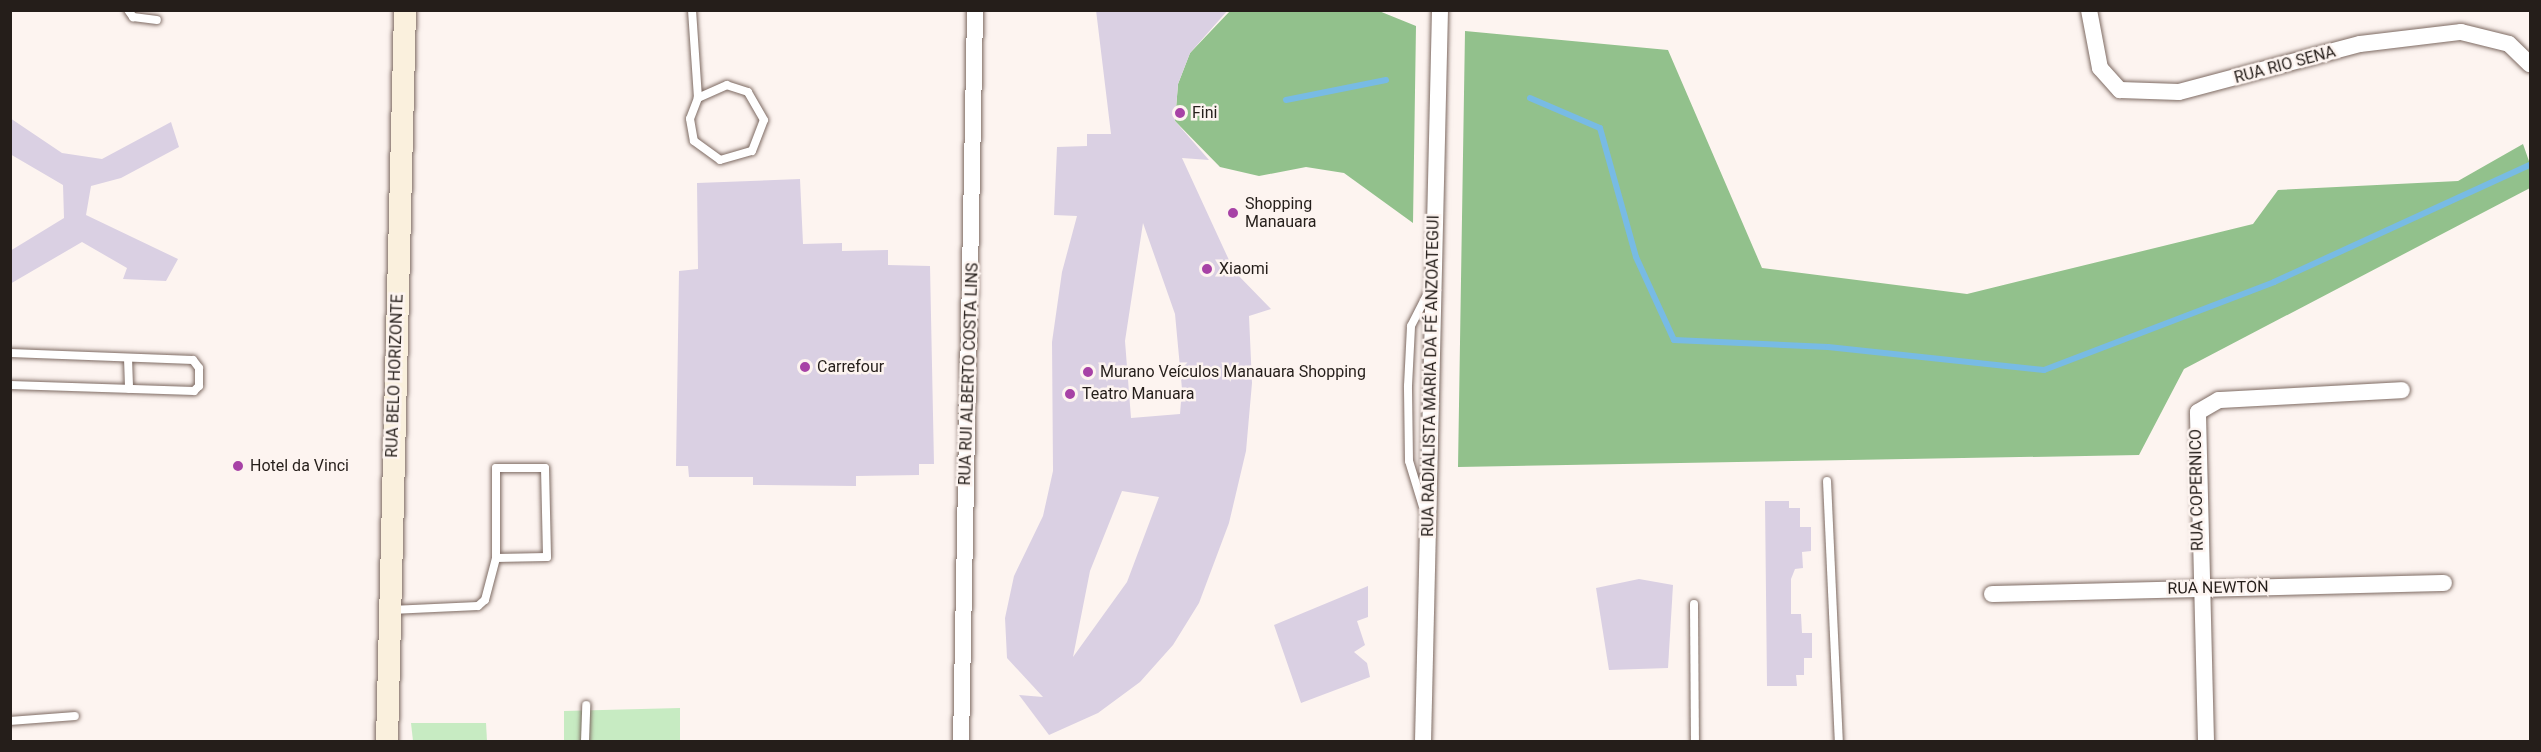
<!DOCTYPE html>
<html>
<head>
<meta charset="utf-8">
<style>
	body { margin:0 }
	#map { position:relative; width:2541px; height:752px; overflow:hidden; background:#fdf4f0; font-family:Roboto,sans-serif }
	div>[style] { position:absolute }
	.green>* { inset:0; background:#c7ebc2 }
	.forest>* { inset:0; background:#92c18c }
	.stream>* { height:6px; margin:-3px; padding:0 3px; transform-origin:3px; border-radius:3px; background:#78bbe4 }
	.building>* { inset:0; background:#dad0e3 }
	.roads { filter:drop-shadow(0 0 2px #7d6a62) drop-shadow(0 0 2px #7d6a62) }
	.lane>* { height:8px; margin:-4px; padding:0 4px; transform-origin:4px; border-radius:4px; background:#fff }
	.street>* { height:16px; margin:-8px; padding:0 8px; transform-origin:8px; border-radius:8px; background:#fff }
	.secondary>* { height:22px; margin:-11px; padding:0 11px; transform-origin:11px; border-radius:11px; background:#faf0dd }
	.dots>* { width:16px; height:16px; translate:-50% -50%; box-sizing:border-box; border:3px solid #fdf4f0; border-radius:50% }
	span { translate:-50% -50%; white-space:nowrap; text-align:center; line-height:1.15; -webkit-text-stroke:5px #fdf4f0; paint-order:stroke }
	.street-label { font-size:16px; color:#251e1a }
	.poi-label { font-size:16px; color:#251e1a }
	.left { translate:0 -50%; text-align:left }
	.frame { position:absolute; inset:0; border:12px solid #251e1a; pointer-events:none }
</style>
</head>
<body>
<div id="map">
	<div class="green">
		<div style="clip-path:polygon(680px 708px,680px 741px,564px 742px,564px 711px)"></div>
		<div style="clip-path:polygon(411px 723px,486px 723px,487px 741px,413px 741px)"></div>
	</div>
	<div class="forest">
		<div style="clip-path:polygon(1230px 11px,1379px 11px,1416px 26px,1413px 223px,1344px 173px,1306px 167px,1259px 176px,1220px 167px,1175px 121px,1178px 84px,1190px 53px)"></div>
		<div style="clip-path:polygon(1465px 31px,1668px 50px,1762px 268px,1967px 294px,2253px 224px,2278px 190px,2458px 181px,2523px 144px,2530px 164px,2530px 188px,2184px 369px,2139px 455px,1458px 467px)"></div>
	</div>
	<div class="stream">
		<div style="left:1530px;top:98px;width:76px;rotate:23.2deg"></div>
		<div style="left:1600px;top:128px;width:134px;rotate:74.4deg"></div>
		<div style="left:1636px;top:257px;width:91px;rotate:65.4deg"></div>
		<div style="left:1674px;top:340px;width:154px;rotate:2.6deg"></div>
		<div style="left:1828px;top:347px;width:217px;rotate:6.1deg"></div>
		<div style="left:2044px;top:370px;width:246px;rotate:-20.9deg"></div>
		<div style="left:2274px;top:282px;width:281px;rotate:-24.6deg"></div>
		<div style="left:1286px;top:100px;width:102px;rotate:-11.3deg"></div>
	</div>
	<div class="building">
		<div style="clip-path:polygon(evenodd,1096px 10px,1228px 10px,1190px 53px,1178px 84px,1175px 121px,1209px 160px,1182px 158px,1234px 271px,1271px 309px,1249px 316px,1252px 383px,1246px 451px,1229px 523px,1199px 603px,1173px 645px,1140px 682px,1098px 713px,1049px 735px,1019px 695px,1043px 697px,1007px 658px,1005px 618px,1014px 576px,1043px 516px,1053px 471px,1052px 342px,1062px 272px,1077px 216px,1054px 215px,1057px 147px,1087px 146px,1087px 134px,1111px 134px,1096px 10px,1143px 223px,1175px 314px,1182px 389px,1180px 414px,1131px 418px,1125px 341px,1143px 223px,1096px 10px,1122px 491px,1159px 497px,1127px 582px,1073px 657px,1090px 571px,1122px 491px)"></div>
		<div style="clip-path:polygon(10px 118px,62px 153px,102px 159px,171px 122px,179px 147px,121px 178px,91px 186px,86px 215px,178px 259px,166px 281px,123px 279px,127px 268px,82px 242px,10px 284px,10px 251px,64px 218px,63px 185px,10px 154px)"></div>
		<div style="clip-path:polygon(800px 179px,803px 244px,842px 243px,842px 251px,888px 250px,888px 265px,930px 266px,934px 464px,919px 464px,919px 475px,856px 476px,856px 486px,753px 485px,753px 477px,689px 477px,688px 466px,676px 466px,679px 271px,698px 269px,697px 183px)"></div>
		<div style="clip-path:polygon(1765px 501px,1789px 501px,1789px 508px,1800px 508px,1800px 527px,1811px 527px,1811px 551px,1802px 552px,1803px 568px,1795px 569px,1791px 579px,1791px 614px,1801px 614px,1802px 633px,1812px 633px,1812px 658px,1804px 658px,1804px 675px,1796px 675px,1797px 686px,1767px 686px)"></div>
		<div style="clip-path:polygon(1639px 579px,1673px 585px,1668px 668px,1609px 670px,1596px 588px)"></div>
		<div style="clip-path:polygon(1368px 586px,1368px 617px,1357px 621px,1365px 645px,1354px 652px,1367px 663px,1370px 677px,1301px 703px,1274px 625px)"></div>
	</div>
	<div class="roads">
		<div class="lane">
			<div style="left:128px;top:10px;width:9px;rotate:54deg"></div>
			<div style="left:133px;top:17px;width:24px;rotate:7deg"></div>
			<div style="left:692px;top:10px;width:88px;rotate:86.1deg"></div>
			<div style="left:698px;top:98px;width:22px;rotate:111deg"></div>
			<div style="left:690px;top:119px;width:22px;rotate:80deg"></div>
			<div style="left:694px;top:141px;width:32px;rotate:36deg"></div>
			<div style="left:720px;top:160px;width:33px;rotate:-16deg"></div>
			<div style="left:752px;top:151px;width:33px;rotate:-69deg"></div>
			<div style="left:764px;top:120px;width:32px;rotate:-120deg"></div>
			<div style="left:748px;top:92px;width:22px;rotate:-162deg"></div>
			<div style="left:727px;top:85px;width:32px;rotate:156deg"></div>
			<div style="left:10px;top:353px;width:183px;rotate:2.2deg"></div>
			<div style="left:193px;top:360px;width:10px;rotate:53deg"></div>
			<div style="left:199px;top:368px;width:18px;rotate:90deg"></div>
			<div style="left:199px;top:386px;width:7px;rotate:135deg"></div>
			<div style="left:194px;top:391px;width:184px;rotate:-178.1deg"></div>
			<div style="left:128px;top:358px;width:31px;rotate:88deg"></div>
			<div style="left:1827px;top:481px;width:261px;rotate:87.4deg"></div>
			<div style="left:1424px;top:510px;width:51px;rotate:-107deg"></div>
			<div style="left:1409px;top:461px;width:75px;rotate:-90.8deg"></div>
			<div style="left:1408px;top:386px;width:60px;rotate:-87.1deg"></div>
			<div style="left:1411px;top:326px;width:44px;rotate:-62.9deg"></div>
			<div style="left:1694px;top:604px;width:138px;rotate:89.6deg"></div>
			<div style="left:391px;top:610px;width:87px;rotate:-2.6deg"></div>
			<div style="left:478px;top:606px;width:9px;rotate:-41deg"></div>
			<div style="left:485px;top:600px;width:43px;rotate:-75.3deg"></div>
			<div style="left:496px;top:558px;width:90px;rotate:-90deg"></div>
			<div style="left:496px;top:468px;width:49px"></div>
			<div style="left:545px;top:468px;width:89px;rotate:88.7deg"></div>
			<div style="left:547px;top:557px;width:51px;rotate:178.9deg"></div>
			<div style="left:10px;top:721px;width:65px;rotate:-4.4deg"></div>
			<div style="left:585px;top:742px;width:37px;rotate:-88deg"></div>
		</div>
		<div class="street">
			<div style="left:2089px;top:10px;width:59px;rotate:79.3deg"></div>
			<div style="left:2100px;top:68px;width:30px;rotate:48deg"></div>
			<div style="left:2120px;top:90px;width:59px;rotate:1.9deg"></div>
			<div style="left:2179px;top:92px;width:187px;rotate:-14.9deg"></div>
			<div style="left:2360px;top:44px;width:102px;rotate:-6.8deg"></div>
			<div style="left:2461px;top:32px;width:49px;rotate:14deg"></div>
			<div style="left:2509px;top:44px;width:29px;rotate:44deg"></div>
			<div style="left:1992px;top:594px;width:452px;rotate:-1.4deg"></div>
			<div style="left:961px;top:742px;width:732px;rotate:-88.9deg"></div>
			<div style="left:1423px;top:742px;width:732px;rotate:-88.67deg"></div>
			<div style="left:2206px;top:742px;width:330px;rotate:-91.4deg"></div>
			<div style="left:2198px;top:412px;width:24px;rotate:-30deg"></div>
			<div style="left:2219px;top:400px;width:183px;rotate:-3.1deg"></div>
		</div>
		<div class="secondary">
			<div style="left:387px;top:742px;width:732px;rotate:-88.59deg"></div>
		</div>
	</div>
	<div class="dots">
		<div style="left:1180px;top:113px;background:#a742a6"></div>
		<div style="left:1233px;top:213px;background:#a742a6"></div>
		<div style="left:1207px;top:269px;background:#a742a6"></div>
		<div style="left:805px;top:367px;background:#a742a6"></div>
		<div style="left:1088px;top:372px;background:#a742a6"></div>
		<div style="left:1070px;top:394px;background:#a742a6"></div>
		<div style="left:238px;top:466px;background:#a742a6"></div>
	</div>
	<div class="street-label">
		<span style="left:2285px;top:65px;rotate:-15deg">RUA RIO SENA</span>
		<span style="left:969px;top:374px;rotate:-88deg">RUA RUI ALBERTO COSTA LINS</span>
		<span style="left:395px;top:376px;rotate:-88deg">RUA BELO HORIZONTE</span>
		<span style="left:1431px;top:376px;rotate:-89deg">RUA RADIALISTA MARIA DA FÉ ANZOATEGUI</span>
		<span style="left:2197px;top:490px;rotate:-91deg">RUA COPERNICO</span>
		<span style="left:2218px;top:588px;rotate:-1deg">RUA NEWTON</span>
	</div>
	<div class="poi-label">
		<span class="left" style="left:1192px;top:113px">Fini</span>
		<span class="left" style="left:1245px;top:213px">Shopping<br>Manauara</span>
		<span class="left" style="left:1219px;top:269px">Xiaomi</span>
		<span class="left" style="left:817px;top:367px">Carrefour</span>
		<span class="left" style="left:1100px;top:372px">Murano Veículos Manauara Shopping</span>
		<span class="left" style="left:1082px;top:394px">Teatro Manuara</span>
		<span class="left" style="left:250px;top:466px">Hotel da Vinci</span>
	</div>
	<div class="frame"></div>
</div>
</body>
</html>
